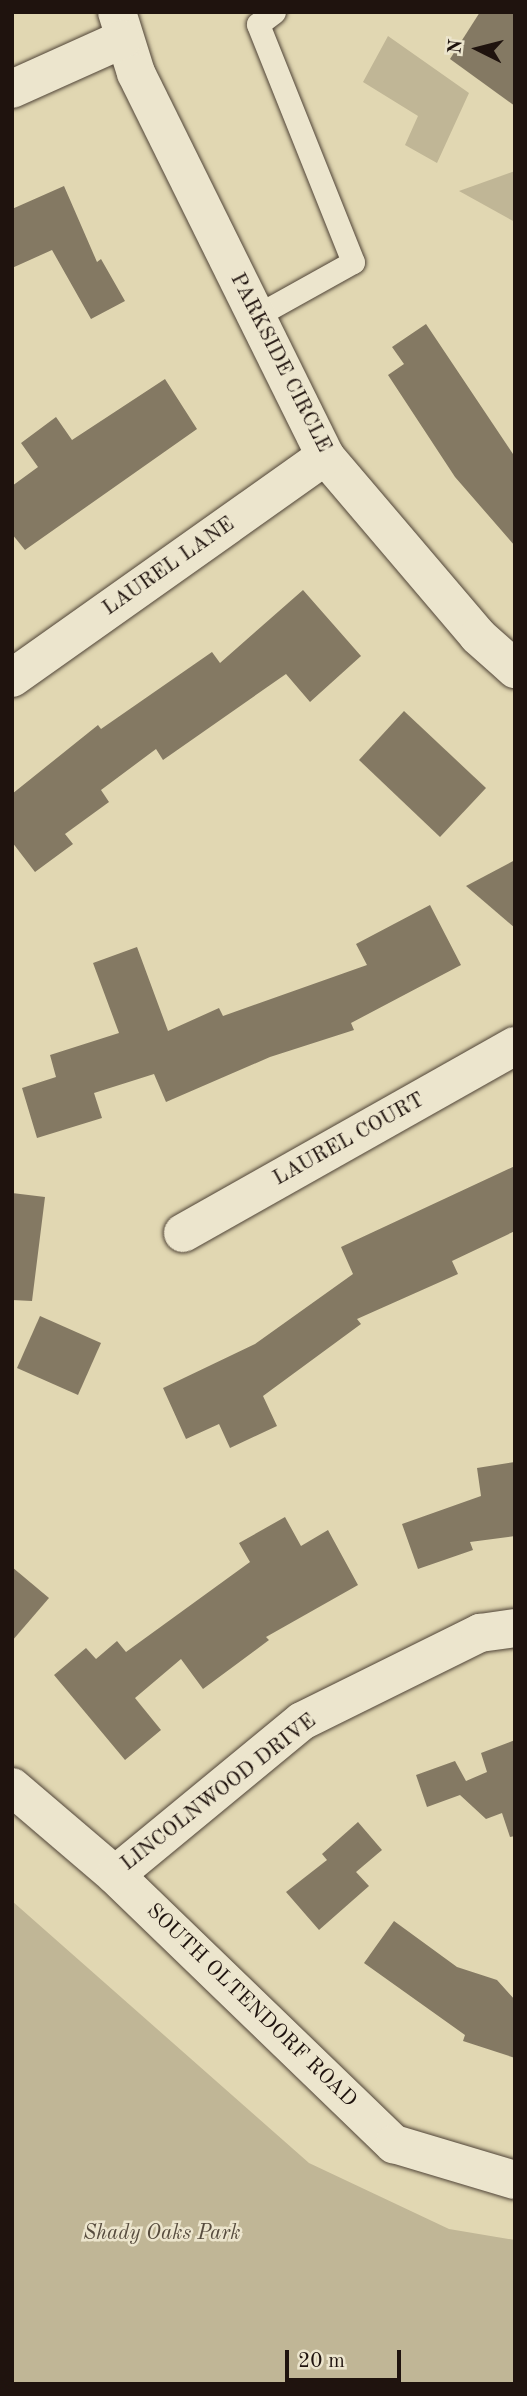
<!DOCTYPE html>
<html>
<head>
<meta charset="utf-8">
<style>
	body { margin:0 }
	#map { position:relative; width:527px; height:2396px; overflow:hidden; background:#e1d7b2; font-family:"Old Standard TT",serif }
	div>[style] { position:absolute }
	.green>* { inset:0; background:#c0b696 }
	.building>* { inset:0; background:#847963 }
	.roads { filter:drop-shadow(0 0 2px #504437) drop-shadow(0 0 2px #504437) }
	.service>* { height:23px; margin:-11.5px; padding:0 11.5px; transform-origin:11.5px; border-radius:11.5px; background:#ece5cd }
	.minor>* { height:38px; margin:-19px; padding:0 19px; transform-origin:19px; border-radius:19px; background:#ece5cd }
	span { translate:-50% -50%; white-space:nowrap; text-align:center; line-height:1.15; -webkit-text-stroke:5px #ece5cd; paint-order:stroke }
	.street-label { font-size:21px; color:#1f130e }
	.park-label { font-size:21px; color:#574c3e; font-style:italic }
	.frame { position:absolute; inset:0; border:14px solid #1f130e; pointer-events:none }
	.north { position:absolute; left:443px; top:14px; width:70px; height:70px; -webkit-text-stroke:5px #ece5cd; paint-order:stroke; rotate:276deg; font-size:19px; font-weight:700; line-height:28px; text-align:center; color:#1f130e }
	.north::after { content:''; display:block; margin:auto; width:24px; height:32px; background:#1f130e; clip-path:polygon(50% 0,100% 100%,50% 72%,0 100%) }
	.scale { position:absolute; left:285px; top:2350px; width:116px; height:32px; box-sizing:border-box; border:4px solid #1f130e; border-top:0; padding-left:9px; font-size:21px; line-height:24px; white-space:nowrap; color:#1f130e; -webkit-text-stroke:5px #ece5cd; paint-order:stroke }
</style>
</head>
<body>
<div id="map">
	<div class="green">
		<div style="clip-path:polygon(388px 36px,469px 93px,437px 163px,405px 145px,418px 116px,363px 82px)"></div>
		<div style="clip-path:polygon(515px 171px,515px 222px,459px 191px)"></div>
		<div style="clip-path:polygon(12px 1901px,309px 2163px,449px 2229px,515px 2240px,515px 2384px,12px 2384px)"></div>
	</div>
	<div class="building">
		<div style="clip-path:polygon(480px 12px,515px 12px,515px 106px,450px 59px)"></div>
		<div style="clip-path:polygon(64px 186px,97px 262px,101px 259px,125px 301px,91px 319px,52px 250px,12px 268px,12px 209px)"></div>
		<div style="clip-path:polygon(426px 324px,515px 457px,515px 546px,455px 477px,388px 375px,404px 364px,392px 347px)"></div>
		<div style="clip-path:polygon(165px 379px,197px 429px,25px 550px,12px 534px,12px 486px,38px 467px,21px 443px,56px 417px,72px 440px)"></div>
		<div style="clip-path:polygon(303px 590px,361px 656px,310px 702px,286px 674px,163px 760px,156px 749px,101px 790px,109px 802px,65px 834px,73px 844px,35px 872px,12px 842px,12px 794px,98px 725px,101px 729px,212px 652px,220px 663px)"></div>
		<div style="clip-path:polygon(404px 711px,486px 788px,440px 837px,359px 760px)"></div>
		<div style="clip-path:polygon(515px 860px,515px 928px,466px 886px)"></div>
		<div style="clip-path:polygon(430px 905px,461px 965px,351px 1023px,354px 1030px,270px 1057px,166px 1102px,154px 1074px,94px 1093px,102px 1118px,37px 1138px,22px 1088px,56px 1077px,50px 1055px,119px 1033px,93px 963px,137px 947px,168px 1031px,219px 1008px,223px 1016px,367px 965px,356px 944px)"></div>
		<div style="clip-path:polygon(515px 1166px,515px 1231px,452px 1261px,458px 1274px,357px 1319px,361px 1324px,263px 1396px,277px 1426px,230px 1448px,219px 1424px,186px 1439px,163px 1388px,255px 1344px,353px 1274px,341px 1247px)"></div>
		<div style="clip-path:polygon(12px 1193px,45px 1197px,32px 1301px,12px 1300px)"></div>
		<div style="clip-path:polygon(40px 1316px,101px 1343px,78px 1395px,17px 1368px)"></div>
		<div style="clip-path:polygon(515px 1462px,515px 1536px,470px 1542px,473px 1550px,418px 1569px,402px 1524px,481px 1496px,477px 1468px)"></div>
		<div style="clip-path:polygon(285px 1517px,301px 1546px,328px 1530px,358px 1585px,266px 1637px,269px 1640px,203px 1689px,181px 1659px,135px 1698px,161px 1730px,125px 1760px,54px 1675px,86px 1648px,96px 1659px,117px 1641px,126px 1652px,250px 1562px,239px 1543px)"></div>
		<div style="clip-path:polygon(12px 1567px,49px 1598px,12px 1641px)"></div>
		<div style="clip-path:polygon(515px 1740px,515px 1836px,510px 1837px,502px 1813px,486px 1819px,460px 1795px,427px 1807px,416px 1775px,455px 1761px,466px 1781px,487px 1772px,481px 1753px)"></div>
		<div style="clip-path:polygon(358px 1822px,382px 1850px,356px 1872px,369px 1886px,319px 1930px,286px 1892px,327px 1860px,322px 1854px)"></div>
		<div style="clip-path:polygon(394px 1921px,457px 1967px,497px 1980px,515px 2000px,515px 2058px,463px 2041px,465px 2035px,364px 1963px)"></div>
	</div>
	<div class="roads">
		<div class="service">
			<div style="left:256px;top:316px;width:111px;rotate:-29.1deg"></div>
			<div style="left:353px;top:262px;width:256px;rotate:-111.8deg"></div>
			<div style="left:258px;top:24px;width:20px;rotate:-37deg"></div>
		</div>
		<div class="minor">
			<div style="left:117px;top:12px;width:64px;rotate:72.7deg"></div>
			<div style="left:136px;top:73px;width:427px;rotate:63.7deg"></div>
			<div style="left:325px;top:456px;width:236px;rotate:49.6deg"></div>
			<div style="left:478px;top:636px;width:50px;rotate:41.7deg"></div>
			<div style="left:12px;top:89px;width:122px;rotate:-24.2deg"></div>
			<div style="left:12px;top:678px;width:384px;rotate:-35.3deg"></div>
			<div style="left:183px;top:1233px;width:381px;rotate:-29.4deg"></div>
			<div style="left:12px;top:1787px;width:135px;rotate:40.5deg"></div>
			<div style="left:115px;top:1875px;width:388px;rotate:44deg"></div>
			<div style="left:394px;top:2144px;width:126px;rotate:16.6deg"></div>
			<div style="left:115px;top:1875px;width:242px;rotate:-39.5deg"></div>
			<div style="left:302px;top:1721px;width:199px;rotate:-26.3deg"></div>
			<div style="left:480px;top:1633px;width:35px;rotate:-8deg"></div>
		</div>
	</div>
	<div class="street-label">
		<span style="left:280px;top:363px;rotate:63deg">PARKSIDE CIRCLE</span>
		<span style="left:169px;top:567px;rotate:-35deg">LAUREL LANE</span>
		<span style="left:349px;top:1140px;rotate:-29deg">LAUREL COURT</span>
		<span style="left:219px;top:1793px;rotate:-38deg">LINCOLNWOOD DRIVE</span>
		<span style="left:251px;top:2006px;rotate:44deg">SOUTH OLTENDORF ROAD</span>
	</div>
	<div class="park-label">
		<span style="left:162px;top:2234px">Shady Oaks Park</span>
	</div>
	<div class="frame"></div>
	<div class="north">N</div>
	<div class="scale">20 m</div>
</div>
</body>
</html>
